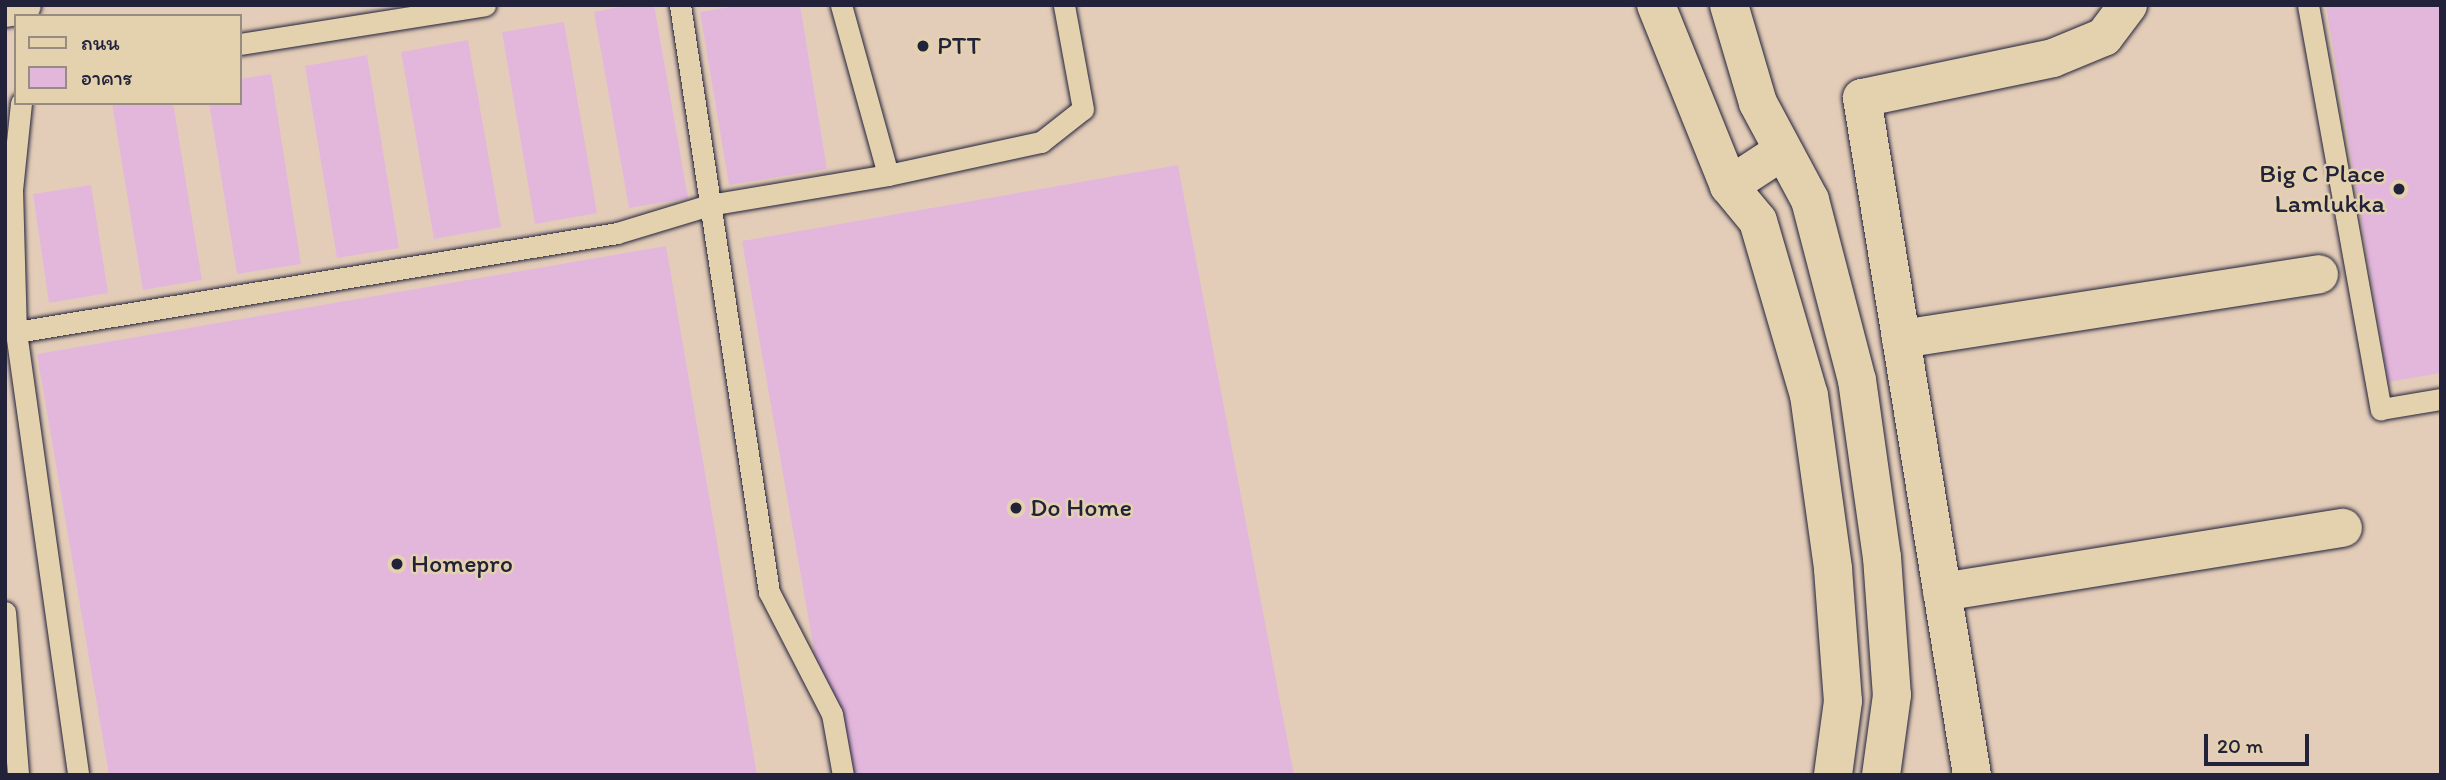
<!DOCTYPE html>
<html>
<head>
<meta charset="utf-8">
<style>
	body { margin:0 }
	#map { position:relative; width:2446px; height:780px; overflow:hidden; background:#e4cdb8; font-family:Itim,"Playpen Sans Thai",sans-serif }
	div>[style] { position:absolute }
	.building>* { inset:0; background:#e3b7dc }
	.roads { filter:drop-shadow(0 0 2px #22223b) drop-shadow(0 0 2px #22223b) }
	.service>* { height:21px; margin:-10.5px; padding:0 10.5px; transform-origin:10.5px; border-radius:10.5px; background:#e4d2af }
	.minor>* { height:38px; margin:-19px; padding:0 19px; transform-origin:19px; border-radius:19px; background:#e4d2af }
	.secondary>* { height:38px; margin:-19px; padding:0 19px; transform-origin:19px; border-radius:19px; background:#e4d2af }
	.dots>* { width:19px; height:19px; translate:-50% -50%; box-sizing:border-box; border:4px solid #e4d2af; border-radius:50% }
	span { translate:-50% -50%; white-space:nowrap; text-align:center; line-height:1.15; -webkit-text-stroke:5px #e4d2af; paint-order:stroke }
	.poi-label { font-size:26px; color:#22223b }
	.left { translate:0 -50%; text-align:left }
	.right { translate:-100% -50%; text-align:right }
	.frame { position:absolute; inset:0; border:7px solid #22223b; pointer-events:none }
	.legend { position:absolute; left:14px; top:14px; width:228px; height:91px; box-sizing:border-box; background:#e4d2af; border:2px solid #968c81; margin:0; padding:9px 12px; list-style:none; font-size:21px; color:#22223b }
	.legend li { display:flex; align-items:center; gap:14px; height:35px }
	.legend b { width:35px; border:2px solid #968c81 }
	.scale { position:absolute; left:2204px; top:734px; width:105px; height:32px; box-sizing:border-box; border:4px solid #22223b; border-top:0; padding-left:9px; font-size:21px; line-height:24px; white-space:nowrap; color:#22223b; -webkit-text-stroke:5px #e4d2af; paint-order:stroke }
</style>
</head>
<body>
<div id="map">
	<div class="building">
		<div style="clip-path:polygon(630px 5px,654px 5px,688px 198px,629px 208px,594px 12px)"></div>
		<div style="clip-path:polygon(742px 5px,800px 5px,827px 169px,729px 185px,700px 12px)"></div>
		<div style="clip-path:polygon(2326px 5px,2441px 5px,2441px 373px,2388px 382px)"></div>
		<div style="clip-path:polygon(564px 22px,597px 213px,535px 224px,502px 32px)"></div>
		<div style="clip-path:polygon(468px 40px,501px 227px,434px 239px,401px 52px)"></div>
		<div style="clip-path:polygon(367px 55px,399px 248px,337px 258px,305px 66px)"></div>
		<div style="clip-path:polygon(271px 74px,301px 264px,237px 274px,209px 103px,240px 103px,240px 79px)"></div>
		<div style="clip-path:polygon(112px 103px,173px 103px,202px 280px,143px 290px)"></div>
		<div style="clip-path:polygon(1178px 165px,1294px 775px,836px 775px,742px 241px)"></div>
		<div style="clip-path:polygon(91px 185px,108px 293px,49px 303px,33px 194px)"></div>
		<div style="clip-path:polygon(666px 246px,757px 775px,109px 775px,37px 354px)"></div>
	</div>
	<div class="roads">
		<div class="service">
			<div style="left:680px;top:5px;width:594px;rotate:81.38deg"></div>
			<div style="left:769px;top:592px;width:137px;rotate:62.7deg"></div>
			<div style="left:832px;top:714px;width:62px;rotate:79.8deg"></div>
			<div style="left:841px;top:5px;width:176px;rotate:74.5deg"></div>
			<div style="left:888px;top:175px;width:157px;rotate:-12.2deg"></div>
			<div style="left:1041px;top:142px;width:53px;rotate:-38.2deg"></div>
			<div style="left:1083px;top:109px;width:106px;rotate:-100.4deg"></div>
			<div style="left:2308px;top:5px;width:411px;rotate:79.8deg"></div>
			<div style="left:2381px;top:409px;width:61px;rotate:-9.5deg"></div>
			<div style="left:240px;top:44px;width:248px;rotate:-9deg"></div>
			<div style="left:21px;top:103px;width:87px;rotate:95.9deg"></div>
			<div style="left:12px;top:190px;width:142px;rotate:88.4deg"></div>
			<div style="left:16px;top:332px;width:447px;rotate:82deg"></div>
			<div style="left:16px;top:332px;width:609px;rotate:-9.35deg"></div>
			<div style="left:617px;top:233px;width:96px;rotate:-16.9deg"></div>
			<div style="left:709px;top:205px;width:181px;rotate:-9.5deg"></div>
			<div style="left:5px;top:612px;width:164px;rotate:85.4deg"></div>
		</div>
		<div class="minor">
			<div style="left:1656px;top:5px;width:195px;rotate:68deg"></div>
			<div style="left:1729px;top:186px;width:45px;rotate:50.4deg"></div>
			<div style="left:1758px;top:221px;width:181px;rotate:73.7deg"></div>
			<div style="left:1809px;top:395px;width:176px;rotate:82.1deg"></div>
			<div style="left:1833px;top:569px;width:132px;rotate:85.7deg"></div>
			<div style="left:1843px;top:701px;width:75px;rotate:97.7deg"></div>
			<div style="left:1729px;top:5px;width:102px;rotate:73.5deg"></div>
			<div style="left:1758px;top:103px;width:110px;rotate:61.8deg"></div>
			<div style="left:1810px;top:200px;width:186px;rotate:75.4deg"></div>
			<div style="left:1857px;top:380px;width:179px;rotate:82deg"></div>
			<div style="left:1882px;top:557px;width:138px;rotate:85.9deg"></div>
			<div style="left:1892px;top:695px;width:81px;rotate:97.8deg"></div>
			<div style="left:1729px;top:186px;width:62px;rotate:-33.2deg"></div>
			<div style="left:1901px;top:339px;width:423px;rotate:-8.8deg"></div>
			<div style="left:1942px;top:592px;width:406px;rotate:-9.1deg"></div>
			<div style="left:1972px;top:775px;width:686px;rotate:-99.23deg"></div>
			<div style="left:1862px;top:98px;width:195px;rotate:-11.8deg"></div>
			<div style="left:2053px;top:58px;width:55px;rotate:-22.4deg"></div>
			<div style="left:2104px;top:37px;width:40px;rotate:-53deg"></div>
		</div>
		<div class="secondary">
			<div style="left:5px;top:8px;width:17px;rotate:-10deg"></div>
		</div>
	</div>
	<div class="dots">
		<div style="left:923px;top:46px;background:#22223b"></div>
		<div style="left:2399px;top:189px;background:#22223b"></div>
		<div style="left:1016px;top:508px;background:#22223b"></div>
		<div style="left:397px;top:564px;background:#22223b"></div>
	</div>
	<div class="poi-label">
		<span class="left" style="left:937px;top:46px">PTT</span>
		<span class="right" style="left:2385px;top:189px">Big C Place<br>Lamlukka</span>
		<span class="left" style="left:1030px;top:508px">Do Home</span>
		<span class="left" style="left:411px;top:564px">Homepro</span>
	</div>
	<div class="frame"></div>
	<ul class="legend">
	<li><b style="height:9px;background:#e4d2af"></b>ถนน</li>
	<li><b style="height:19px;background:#e3b7dc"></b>อาคาร</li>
	</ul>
	<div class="scale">20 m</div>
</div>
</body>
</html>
